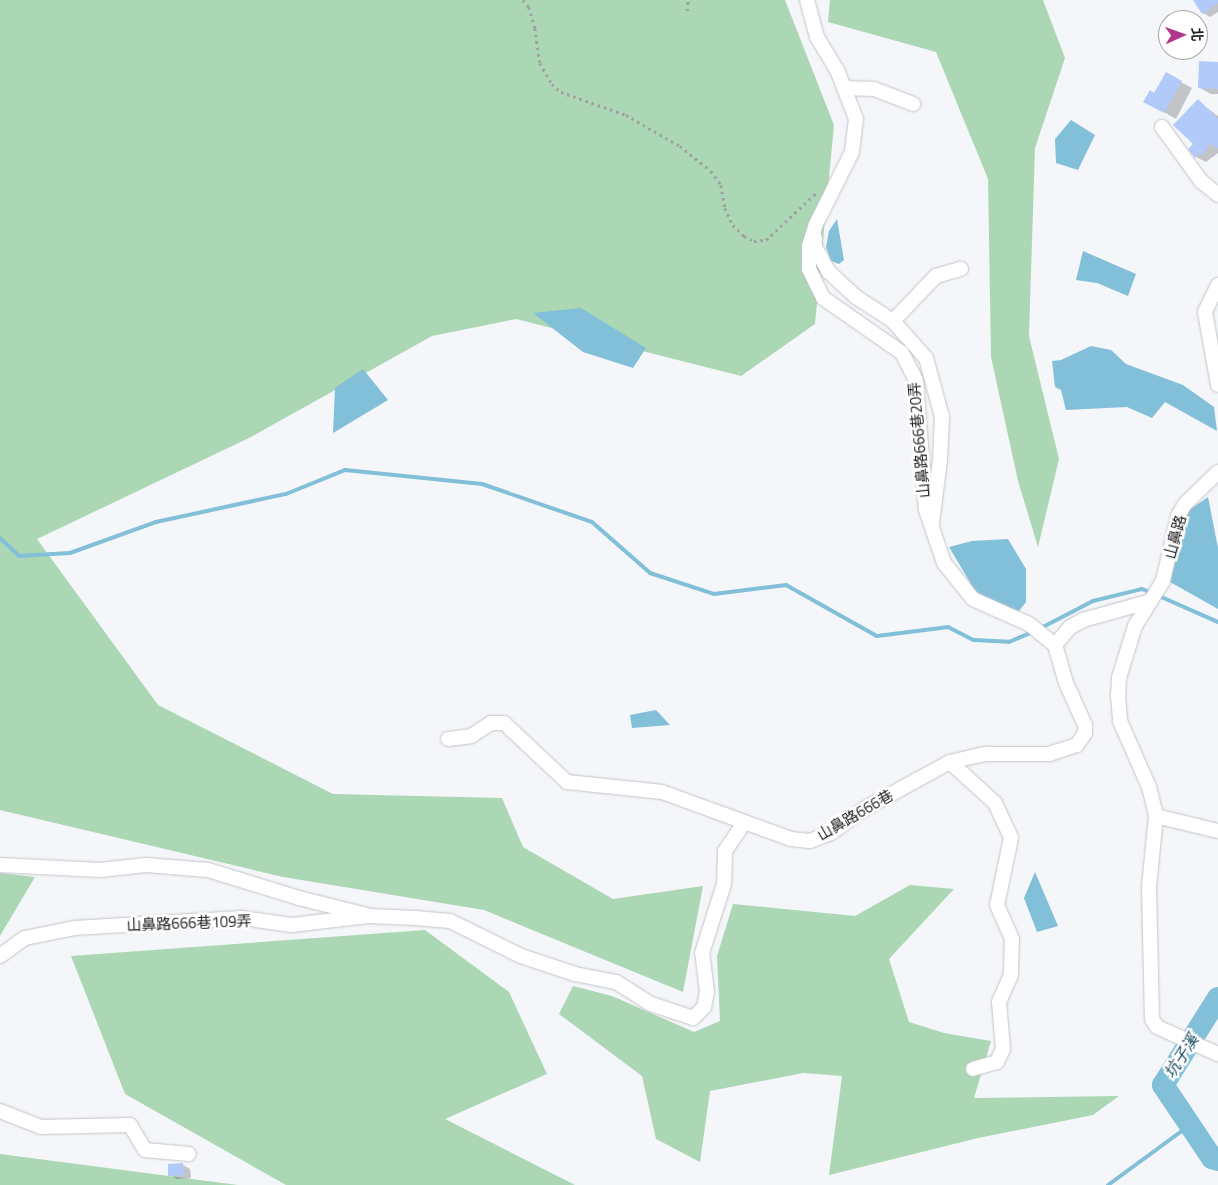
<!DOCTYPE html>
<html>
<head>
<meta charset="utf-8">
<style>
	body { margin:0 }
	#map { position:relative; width:1218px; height:1185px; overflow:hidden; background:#f4f6fa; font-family:"Titillium Web","Noto Sans TC",sans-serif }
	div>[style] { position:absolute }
	.green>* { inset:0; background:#abd7b4 }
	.water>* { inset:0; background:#82bfd8 }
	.shadow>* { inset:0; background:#0003 }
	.stream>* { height:4px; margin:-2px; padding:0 2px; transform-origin:2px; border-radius:2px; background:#82bfd8 }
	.river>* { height:22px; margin:-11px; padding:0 11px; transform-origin:11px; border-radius:11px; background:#82bfd8 }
	.building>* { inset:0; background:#b1caf9 }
	.path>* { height:2.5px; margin-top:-1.25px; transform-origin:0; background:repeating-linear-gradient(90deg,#9fa0a3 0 2.5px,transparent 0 6.5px) }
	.roads { filter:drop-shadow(0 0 1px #c3c4c8) drop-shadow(0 0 1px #c3c4c8) }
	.minor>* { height:14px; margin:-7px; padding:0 7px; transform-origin:7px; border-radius:7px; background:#fff }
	span { translate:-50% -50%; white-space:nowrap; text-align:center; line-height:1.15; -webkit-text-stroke:5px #fff; paint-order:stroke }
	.street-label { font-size:15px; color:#1e1e20 }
	.water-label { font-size:16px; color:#124658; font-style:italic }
	.north { position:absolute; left:1158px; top:10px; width:50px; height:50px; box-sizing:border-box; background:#fff; border:1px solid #a5a5a6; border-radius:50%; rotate:88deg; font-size:14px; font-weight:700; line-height:20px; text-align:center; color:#1e1e20 }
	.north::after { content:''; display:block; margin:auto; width:18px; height:22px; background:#b1378a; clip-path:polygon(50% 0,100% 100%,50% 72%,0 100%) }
</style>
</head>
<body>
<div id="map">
	<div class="green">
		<div style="clip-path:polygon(0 0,785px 0,834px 125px,815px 324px,741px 376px,516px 319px,432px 336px,251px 437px,37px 539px,158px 705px,333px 794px,502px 798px,523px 847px,613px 899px,703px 886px,683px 992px,484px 910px,283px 877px,0 810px)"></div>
		<div style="clip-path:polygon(830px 0,1043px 0,1065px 58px,1035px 148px,1029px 336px,1059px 459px,1038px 547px,1018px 481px,991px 357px,988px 179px,936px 52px,828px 22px)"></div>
		<div style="clip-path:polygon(0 873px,35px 877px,0 936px)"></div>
		<div style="clip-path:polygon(910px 885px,954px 889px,889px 959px,909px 1022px,944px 1033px,991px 1041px,974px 1098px,1119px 1096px,1093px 1115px,978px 1138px,829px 1175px,842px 1076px,803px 1073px,710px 1091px,700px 1162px,656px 1139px,642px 1076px,559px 1014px,573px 986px,612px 996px,694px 1032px,720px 1021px,717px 956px,733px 904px,855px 916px)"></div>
		<div style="clip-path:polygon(425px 930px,509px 992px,547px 1074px,445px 1119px,575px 1185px,286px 1185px,125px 1094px,71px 956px)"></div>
		<div style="clip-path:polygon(0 1154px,238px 1185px,0 1185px)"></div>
	</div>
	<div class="water">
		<div style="clip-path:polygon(1071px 120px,1095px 135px,1078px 170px,1056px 163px,1055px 139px)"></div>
		<div style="clip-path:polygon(837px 219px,844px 260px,839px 264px,831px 261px,826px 247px,829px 231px)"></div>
		<div style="clip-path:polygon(1083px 251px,1136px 274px,1128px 296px,1097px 283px,1076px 280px)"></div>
		<div style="clip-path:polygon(581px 308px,646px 348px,633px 368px,583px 352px,533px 313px)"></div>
		<div style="clip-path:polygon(1091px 346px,1111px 350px,1126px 364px,1183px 385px,1214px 407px,1217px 431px,1165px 402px,1152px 418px,1127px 407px,1066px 410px,1061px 390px,1055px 387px,1052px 361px,1061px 360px)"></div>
		<div style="clip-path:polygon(363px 369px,388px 400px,333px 433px,335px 388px)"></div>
		<div style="clip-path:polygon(1208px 497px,1218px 548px,1218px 609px,1170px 582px,1178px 525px,1189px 510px)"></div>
		<div style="clip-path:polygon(1008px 539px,1026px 569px,1026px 602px,1019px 611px,990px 602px,977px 594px,949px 547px,972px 541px)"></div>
		<div style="clip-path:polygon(656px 710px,670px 725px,632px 728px,630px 715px)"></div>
		<div style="clip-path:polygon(1035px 872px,1058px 926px,1037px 932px,1024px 898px)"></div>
	</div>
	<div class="shadow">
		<div style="clip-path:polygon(1201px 0,1218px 0,1218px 12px,1210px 17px,1203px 13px)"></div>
		<div style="clip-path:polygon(1218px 63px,1218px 94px,1211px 94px,1200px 88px)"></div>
		<div style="clip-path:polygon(1166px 74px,1192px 88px,1176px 119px,1155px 107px)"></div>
		<div style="clip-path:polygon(1198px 101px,1218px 116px,1218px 153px,1206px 162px,1196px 157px)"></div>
		<div style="clip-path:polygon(183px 1165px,190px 1169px,191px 1178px,177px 1179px,170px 1175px,169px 1166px)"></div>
	</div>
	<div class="stream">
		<div style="left:0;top:538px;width:26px;rotate:43deg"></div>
		<div style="left:19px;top:556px;width:51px;rotate:-3.4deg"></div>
		<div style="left:70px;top:553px;width:91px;rotate:-19.8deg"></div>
		<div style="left:156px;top:522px;width:133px;rotate:-12.2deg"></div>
		<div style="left:286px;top:494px;width:64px;rotate:-22.1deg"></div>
		<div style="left:345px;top:470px;width:138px;rotate:5.8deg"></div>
		<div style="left:482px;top:484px;width:116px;rotate:19.1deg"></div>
		<div style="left:592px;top:522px;width:77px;rotate:41.3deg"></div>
		<div style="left:650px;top:573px;width:67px;rotate:18.2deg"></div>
		<div style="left:714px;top:594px;width:73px;rotate:-7.1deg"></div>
		<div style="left:786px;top:585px;width:104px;rotate:29.3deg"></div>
		<div style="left:877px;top:636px;width:72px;rotate:-7.2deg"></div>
		<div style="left:948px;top:627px;width:29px;rotate:27deg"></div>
		<div style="left:974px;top:640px;width:35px;rotate:3deg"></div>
		<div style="left:1009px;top:642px;width:25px;rotate:-23deg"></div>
		<div style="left:1159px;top:596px;width:64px;rotate:23.8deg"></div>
		<div style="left:1041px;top:628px;width:59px;rotate:-27.4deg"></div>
		<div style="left:1093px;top:601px;width:50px;rotate:-13.8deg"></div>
		<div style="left:1142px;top:589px;width:11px;rotate:22deg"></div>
		<div style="left:1108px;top:1185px;width:102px;rotate:-36.2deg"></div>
	</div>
	<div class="river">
		<div style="left:1218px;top:998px;width:103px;rotate:122.3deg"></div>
		<div style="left:1163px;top:1085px;width:88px;rotate:56.1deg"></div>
		<div style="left:1212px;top:1158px;width:6px;rotate:18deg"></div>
	</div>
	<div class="building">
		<div style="clip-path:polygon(1193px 0,1218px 0,1218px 3px,1202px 14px)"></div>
		<div style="clip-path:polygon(1199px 61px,1218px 62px,1218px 89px,1198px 88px)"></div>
		<div style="clip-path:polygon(1166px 72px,1182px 81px,1164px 113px,1143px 102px,1150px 90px,1154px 93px)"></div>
		<div style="clip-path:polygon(1198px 99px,1218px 119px,1218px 149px,1211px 143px,1202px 155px,1199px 153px,1195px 158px,1188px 149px,1193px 144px,1173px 125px)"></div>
		<div style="clip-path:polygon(183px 1163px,184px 1175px,168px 1176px,168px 1164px)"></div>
	</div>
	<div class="path">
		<div style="left:523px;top:0;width:9px;rotate:49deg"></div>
		<div style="left:529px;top:7px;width:22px;rotate:74deg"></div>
		<div style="left:535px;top:28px;width:35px;rotate:82deg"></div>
		<div style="left:540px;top:63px;width:24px;rotate:60deg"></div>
		<div style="left:552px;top:84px;width:12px;rotate:42deg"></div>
		<div style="left:561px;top:92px;width:69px;rotate:19.5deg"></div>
		<div style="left:626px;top:115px;width:62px;rotate:29.9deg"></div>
		<div style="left:680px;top:146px;width:40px;rotate:39deg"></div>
		<div style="left:711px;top:171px;width:17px;rotate:54deg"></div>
		<div style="left:721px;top:185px;width:23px;rotate:80deg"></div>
		<div style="left:725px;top:208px;width:19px;rotate:65deg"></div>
		<div style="left:733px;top:225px;width:16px;rotate:45deg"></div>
		<div style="left:744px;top:236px;width:11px;rotate:27deg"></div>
		<div style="left:754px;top:241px;width:12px;rotate:-5deg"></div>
		<div style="left:766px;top:240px;width:69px;rotate:-43.2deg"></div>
		<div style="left:687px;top:11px;width:11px;rotate:-85deg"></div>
	</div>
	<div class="roads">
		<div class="minor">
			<div style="left:807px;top:0;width:38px;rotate:75deg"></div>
			<div style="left:817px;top:37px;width:41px;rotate:59deg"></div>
			<div style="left:838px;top:72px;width:50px;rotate:69deg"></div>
			<div style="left:856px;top:119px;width:33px;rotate:97deg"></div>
			<div style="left:852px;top:152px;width:80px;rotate:116.6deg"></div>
			<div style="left:816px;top:224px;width:23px;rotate:108deg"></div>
			<div style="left:809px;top:246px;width:23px;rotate:90deg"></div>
			<div style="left:809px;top:269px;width:32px;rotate:64deg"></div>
			<div style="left:823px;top:298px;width:96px;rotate:34.8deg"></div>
			<div style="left:902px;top:353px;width:31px;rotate:63deg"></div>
			<div style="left:916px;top:381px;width:129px;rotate:85.6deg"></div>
			<div style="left:926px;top:510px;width:56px;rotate:71.2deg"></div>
			<div style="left:944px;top:563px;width:46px;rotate:51.1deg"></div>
			<div style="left:973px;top:599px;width:61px;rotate:24.1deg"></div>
			<div style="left:1029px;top:624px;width:33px;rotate:39deg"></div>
			<div style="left:844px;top:88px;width:30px;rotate:2deg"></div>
			<div style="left:874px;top:89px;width:42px;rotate:21deg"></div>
			<div style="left:1162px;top:127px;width:67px;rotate:54.2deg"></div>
			<div style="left:1201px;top:181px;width:22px;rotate:39deg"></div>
			<div style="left:815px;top:238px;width:9px;rotate:90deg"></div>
			<div style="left:815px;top:247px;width:29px;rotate:61deg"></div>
			<div style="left:829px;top:272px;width:37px;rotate:43deg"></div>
			<div style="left:856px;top:297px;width:44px;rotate:33deg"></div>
			<div style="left:893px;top:321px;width:50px;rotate:48.3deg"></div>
			<div style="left:926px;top:358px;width:61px;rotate:74.8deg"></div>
			<div style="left:942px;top:417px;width:43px;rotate:92.7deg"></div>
			<div style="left:940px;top:460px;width:64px;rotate:97.2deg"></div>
			<div style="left:1218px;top:285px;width:30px;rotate:116deg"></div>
			<div style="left:1205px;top:312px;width:74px;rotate:79.9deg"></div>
			<div style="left:893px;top:321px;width:62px;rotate:-46.3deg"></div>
			<div style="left:936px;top:276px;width:26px;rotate:-16deg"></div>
			<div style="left:1218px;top:472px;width:46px;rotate:135.9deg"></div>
			<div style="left:1185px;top:504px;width:14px;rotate:120deg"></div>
			<div style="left:1178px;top:516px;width:67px;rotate:103deg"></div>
			<div style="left:1163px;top:581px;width:53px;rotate:121.9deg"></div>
			<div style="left:1135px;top:626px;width:54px;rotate:107.1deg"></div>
			<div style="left:1119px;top:678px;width:18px;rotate:93deg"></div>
			<div style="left:1118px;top:696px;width:25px;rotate:85deg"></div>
			<div style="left:1120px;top:721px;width:72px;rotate:66.3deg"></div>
			<div style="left:1149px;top:787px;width:30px;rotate:76deg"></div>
			<div style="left:1156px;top:816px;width:71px;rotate:95.6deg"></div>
			<div style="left:1149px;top:887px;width:132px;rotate:88.7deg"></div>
			<div style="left:1152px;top:1019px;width:9px;rotate:58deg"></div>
			<div style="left:1157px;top:1027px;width:67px;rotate:23.9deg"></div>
			<div style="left:448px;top:739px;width:23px;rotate:-7deg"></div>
			<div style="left:471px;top:736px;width:24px;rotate:-33deg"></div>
			<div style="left:491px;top:723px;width:13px"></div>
			<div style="left:504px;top:723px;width:86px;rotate:43.1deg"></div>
			<div style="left:567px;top:782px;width:96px;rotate:6deg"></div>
			<div style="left:662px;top:792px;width:137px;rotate:20deg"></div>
			<div style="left:791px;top:839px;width:19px;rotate:6deg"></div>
			<div style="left:810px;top:841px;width:22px;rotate:-21deg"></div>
			<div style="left:831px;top:833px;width:41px;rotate:-36deg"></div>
			<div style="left:864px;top:809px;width:98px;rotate:-28.7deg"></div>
			<div style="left:950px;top:762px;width:37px;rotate:-13deg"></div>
			<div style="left:986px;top:754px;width:63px"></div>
			<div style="left:1049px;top:754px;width:29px;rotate:-18deg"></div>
			<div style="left:1077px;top:745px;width:14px;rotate:-56deg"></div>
			<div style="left:1085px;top:733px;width:8px;rotate:-90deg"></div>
			<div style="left:1085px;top:725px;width:46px;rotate:-114.3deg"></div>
			<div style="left:1066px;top:683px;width:40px;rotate:-106deg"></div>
			<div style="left:1055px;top:645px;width:23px;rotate:-50deg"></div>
			<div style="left:1070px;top:627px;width:15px;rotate:-28deg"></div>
			<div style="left:1083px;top:620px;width:67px;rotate:-15.5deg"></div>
			<div style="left:950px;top:762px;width:61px;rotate:42.3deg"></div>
			<div style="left:995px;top:803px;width:38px;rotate:65deg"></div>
			<div style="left:1011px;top:838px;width:68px;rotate:101.8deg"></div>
			<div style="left:997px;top:905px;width:37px;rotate:66deg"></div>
			<div style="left:1012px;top:939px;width:36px;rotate:92deg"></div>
			<div style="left:1011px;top:975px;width:30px;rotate:114deg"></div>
			<div style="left:999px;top:1002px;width:47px;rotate:85.1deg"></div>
			<div style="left:1003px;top:1049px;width:14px;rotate:115deg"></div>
			<div style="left:997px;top:1062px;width:25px;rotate:164deg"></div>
			<div style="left:1156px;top:816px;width:64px;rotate:13.6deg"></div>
			<div style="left:0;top:865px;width:100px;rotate:2.9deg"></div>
			<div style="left:100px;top:870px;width:46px;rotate:-6.2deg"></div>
			<div style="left:146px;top:865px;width:62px;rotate:4.6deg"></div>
			<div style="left:208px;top:870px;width:95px;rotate:17.1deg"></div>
			<div style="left:299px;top:898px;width:70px;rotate:14deg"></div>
			<div style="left:0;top:956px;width:31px;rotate:-36deg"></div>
			<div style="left:25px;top:938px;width:50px;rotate:-11.5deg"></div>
			<div style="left:74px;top:928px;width:168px;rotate:-3.4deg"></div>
			<div style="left:242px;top:918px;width:50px;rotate:8deg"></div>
			<div style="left:292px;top:925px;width:79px;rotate:-6.6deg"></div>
			<div style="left:370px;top:916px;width:45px;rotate:2.5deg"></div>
			<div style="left:415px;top:918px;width:35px;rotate:5deg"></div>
			<div style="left:450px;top:921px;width:79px;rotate:26.2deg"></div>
			<div style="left:521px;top:956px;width:57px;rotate:18.4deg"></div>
			<div style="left:575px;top:974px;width:42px;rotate:11deg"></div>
			<div style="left:616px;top:982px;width:41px;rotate:32.2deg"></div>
			<div style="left:651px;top:1004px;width:44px;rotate:18.4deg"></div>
			<div style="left:693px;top:1018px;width:16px;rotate:-45deg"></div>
			<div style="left:704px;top:1007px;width:15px;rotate:-79deg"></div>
			<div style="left:707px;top:992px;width:39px;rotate:-97deg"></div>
			<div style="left:702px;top:953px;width:72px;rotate:-72.3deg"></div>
			<div style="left:724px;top:884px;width:33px;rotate:-88deg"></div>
			<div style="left:725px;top:851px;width:34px;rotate:-56deg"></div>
			<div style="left:0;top:1111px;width:44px;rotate:21.3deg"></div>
			<div style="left:41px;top:1127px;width:89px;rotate:-1.3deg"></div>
			<div style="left:130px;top:1125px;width:29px;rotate:59deg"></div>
			<div style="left:145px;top:1150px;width:44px;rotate:5.2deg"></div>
		</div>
	</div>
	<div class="street-label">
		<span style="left:919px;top:440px;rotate:-95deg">山鼻路666巷20弄</span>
		<span style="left:1175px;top:537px;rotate:-75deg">山鼻路</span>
		<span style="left:855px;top:815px;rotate:-30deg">山鼻路666巷</span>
		<span style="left:189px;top:923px;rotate:-2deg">山鼻路666巷109弄</span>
	</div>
	<div class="water-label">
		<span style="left:1181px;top:1056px;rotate:-57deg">坑子溪</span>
	</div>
	<div class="north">北</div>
</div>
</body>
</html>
